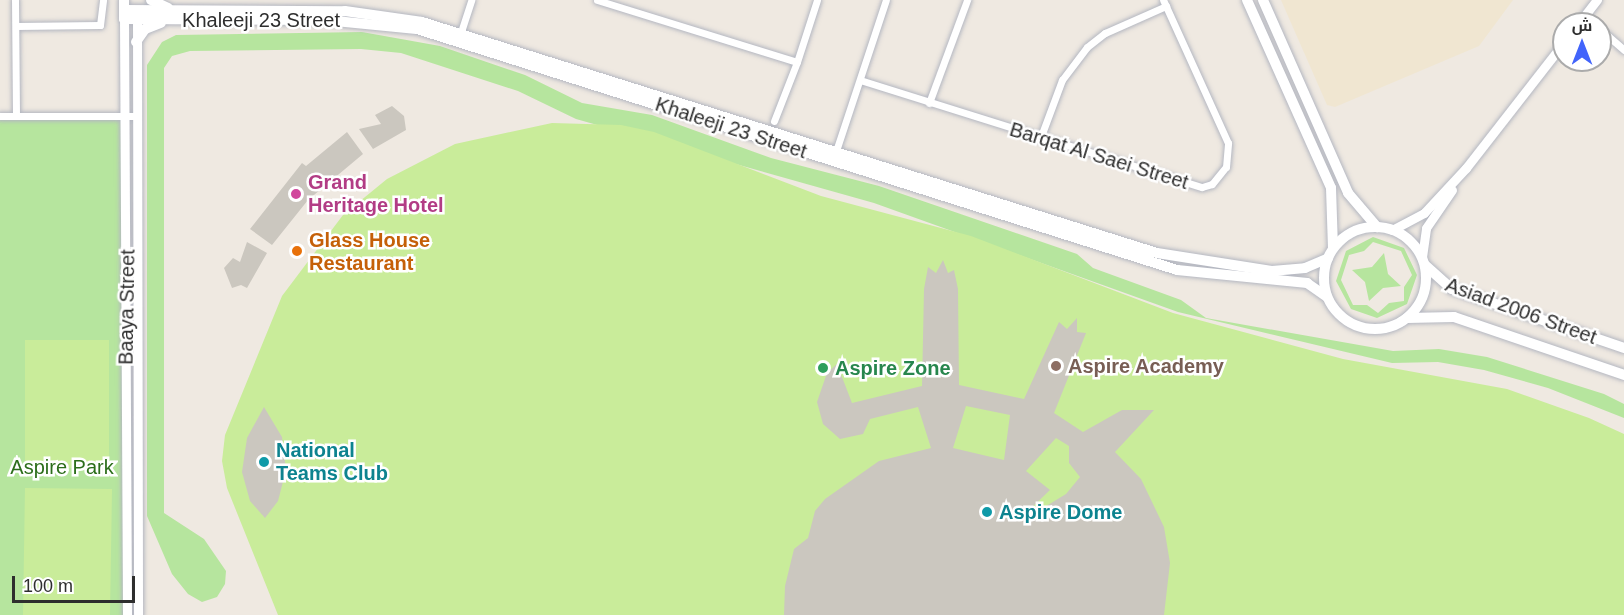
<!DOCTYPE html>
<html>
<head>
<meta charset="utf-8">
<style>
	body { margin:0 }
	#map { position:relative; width:1624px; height:615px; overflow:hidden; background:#efe9e1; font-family:Arial,Cairo,sans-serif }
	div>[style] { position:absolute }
	.education>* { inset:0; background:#f0e6d1 }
	.green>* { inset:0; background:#b6e59e }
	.pitch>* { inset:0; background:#c9ec9a }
	.building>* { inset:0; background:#cbc7bf }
	.roads { filter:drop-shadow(0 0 2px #b4b7c1) drop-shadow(0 0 2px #b4b7c1) }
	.minor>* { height:7px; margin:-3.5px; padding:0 3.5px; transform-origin:3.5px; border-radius:3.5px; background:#fff }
	.tertiary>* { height:9px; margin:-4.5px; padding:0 4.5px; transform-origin:4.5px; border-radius:4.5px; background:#fff }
	.secondary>* { height:10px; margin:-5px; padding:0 5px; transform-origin:5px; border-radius:5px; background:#fff }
	.secondary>.ring { margin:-5px; padding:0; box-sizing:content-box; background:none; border:10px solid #fff; border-radius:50% }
	.dots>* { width:16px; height:16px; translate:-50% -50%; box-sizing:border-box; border:3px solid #fff; border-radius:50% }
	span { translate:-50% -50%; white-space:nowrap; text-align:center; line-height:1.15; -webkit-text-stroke:5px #fff; paint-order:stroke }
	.street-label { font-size:20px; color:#2e2e2e }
	.hotel-label { font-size:20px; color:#b23c85; font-weight:700 }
	.left { translate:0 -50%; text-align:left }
	.food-label { font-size:20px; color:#c56008; font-weight:700 }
	.education-label { font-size:20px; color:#785e54; font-weight:700 }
	.leisure-label { font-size:20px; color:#27864d; font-weight:700 }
	.culture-label { font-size:20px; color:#0d838f; font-weight:700 }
	.park-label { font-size:20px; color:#2c6e1b }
	.north { position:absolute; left:1552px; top:12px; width:60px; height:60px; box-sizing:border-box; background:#fff; border:2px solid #ababab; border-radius:50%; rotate:0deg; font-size:16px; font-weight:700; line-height:24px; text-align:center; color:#2e2e2e }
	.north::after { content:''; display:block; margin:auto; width:21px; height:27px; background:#4264fb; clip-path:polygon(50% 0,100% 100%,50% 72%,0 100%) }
	.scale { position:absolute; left:12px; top:576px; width:123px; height:27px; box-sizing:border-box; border:3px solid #2e2e2e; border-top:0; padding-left:8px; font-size:18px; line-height:21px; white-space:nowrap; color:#2e2e2e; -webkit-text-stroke:4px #fff; paint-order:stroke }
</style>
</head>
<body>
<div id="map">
	<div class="education">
		<div style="clip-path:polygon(1281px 0,1513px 0,1479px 46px,1335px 107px,1327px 105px)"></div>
	</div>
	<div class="green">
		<div style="clip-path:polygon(362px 32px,440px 46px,525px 75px,582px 103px,652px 115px,771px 158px,879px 186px,1077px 254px,1093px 268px,1181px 300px,1206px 318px,1393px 351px,1439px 349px,1487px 357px,1604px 394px,1624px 404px,1624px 418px,1548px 388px,1484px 370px,1438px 362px,1392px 363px,1178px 312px,874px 203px,576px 119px,518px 91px,401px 53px,361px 49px,190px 51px,172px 56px,164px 68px,164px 513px,204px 539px,226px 571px,225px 584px,217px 597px,202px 602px,188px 594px,172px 574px,147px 516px,147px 65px,162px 42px,176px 35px)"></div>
		<div style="clip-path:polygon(0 119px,124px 119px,124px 615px,0 615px)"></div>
		<div style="clip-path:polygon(evenodd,1373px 237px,1404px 248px,1417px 275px,1407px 304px,1377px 318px,1351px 309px,1336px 281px,1346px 251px,1373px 237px,1373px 242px,1401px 251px,1412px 275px,1404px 287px,1404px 301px,1389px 303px,1378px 313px,1367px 305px,1353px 305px,1341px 280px,1349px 255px,1364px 251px,1373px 242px)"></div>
		<div style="clip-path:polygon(1384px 253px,1388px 274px,1401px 286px,1383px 288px,1369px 301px,1365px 282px,1352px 270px,1372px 267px)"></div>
	</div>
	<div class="pitch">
		<div style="clip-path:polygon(552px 123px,621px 125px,654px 132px,821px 196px,971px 236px,1173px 313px,1343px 359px,1507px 389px,1589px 418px,1624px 434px,1624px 615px,278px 615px,227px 488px,222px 461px,225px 435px,282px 296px,343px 215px,387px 179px,455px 144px)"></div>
		<div style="clip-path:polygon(25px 340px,109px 340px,109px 468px,25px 468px)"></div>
		<div style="clip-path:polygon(25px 488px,112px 489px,110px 615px,23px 615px)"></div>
	</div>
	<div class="building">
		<div style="clip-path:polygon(392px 106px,404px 116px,406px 130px,373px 149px,359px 129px,381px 124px,375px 115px)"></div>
		<div style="clip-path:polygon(347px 132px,363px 154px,308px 200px,272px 245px,250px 229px,302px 163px,306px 166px)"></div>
		<div style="clip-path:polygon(247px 242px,267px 253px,247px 288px,241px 285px,232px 288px,224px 268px,233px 258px,240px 262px)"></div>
		<div style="clip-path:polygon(evenodd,943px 260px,948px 273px,954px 270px,958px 289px,959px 385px,1024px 399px,1059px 322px,1067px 329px,1077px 318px,1077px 332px,1086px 333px,1054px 413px,1083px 432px,1122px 410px,1154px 410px,1115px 452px,1141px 479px,1164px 527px,1170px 563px,1164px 615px,784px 615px,785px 586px,794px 549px,808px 538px,815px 511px,825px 499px,879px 461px,931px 448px,918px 407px,870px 419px,863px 434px,840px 439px,823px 424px,817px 402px,827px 373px,837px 364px,852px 403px,922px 386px,924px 289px,928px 267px,936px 273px,943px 260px,966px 406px,1010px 415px,1004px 460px,953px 448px,966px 406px,943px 260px,1056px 438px,1069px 446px,1069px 463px,1080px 477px,1066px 494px,1025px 519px,1023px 516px,1050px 490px,1026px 471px,1056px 438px)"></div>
		<div style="clip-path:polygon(264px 407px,282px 437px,286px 470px,278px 501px,265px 518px,250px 501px,242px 472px,247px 438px)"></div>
	</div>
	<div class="roads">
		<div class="minor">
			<div style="left:15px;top:0;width:116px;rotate:89.5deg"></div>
			<div style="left:597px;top:0;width:209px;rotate:17.2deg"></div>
			<div style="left:797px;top:62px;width:65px;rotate:-72.1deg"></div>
			<div style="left:1585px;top:16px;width:12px;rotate:42deg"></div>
			<div style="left:16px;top:26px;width:84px;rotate:-0.7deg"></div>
			<div style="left:100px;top:25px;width:25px;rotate:-83deg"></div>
			<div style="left:1600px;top:29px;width:32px;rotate:41deg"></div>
			<div style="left:459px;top:38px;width:40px;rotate:-72deg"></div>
			<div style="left:860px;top:80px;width:358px;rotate:17.4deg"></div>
			<div style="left:1202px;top:187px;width:10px;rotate:-17deg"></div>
			<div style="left:1212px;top:184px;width:22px;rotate:-51deg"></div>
			<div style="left:1226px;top:167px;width:24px;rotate:-85deg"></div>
			<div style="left:1228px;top:143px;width:157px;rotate:-114.4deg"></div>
			<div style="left:929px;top:103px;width:110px;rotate:-69.7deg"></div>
			<div style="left:0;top:116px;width:135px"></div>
			<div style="left:774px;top:121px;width:63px;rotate:-68.7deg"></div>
			<div style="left:1040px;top:139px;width:63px;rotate:-69.6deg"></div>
			<div style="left:1062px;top:80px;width:41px;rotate:-52.9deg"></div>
			<div style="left:1087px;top:47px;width:23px;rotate:-38deg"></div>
			<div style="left:1105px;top:33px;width:67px;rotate:-23.9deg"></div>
			<div style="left:835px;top:154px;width:162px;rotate:-71.7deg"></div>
		</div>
		<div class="tertiary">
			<div style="left:124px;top:19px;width:596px;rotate:89.71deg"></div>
			<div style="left:137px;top:19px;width:596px;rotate:89.9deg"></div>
			<div style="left:1578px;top:24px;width:31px;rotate:-52deg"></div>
			<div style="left:1392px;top:230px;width:36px;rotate:-28deg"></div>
			<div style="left:1424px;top:213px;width:62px;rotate:-47deg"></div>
			<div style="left:1466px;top:168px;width:160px;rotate:-52.1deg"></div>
			<div style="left:1422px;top:257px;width:29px;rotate:-82deg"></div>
			<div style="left:1426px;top:228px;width:46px;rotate:-55.6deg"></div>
		</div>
		<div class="secondary">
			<div style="left:124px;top:0;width:19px;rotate:90deg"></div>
			<div style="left:124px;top:19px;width:201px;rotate:0.3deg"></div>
			<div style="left:325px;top:20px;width:92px;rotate:5.6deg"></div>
			<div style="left:417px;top:29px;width:797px;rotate:17.59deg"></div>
			<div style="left:1177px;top:270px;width:131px;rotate:5.7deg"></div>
			<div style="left:1307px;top:283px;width:24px;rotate:35deg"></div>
			<div style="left:151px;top:0;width:19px;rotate:25deg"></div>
			<div style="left:1247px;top:0;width:206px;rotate:65.9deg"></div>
			<div style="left:1331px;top:188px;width:60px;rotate:88.1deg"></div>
			<div style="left:1263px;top:0;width:211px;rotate:66.2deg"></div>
			<div style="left:1348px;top:193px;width:45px;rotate:49.5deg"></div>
			<div style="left:124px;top:10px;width:221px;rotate:0.3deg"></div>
			<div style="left:345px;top:11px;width:78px;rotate:8.1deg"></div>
			<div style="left:422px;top:22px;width:770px;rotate:17.45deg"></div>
			<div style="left:1157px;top:253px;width:116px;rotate:8.9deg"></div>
			<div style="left:1272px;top:271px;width:33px;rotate:-5deg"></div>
			<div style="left:1305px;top:268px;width:25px;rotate:-23deg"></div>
			<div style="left:136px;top:42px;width:16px;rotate:-55deg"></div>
			<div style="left:145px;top:29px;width:17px;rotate:-21deg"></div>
			<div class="ring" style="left:1324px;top:227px;width:92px;height:92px"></div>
			<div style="left:1425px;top:265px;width:36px;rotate:42deg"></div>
			<div style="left:1452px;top:289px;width:182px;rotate:18.9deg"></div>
			<div style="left:1407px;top:318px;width:47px;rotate:-1.2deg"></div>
			<div style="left:1454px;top:317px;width:180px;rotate:18.8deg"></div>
		</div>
	</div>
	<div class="dots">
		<div style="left:296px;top:194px;background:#d1479c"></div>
		<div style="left:297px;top:251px;background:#e8710a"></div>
		<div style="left:1056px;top:366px;background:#8d6e63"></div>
		<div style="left:823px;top:368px;background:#2e9e5b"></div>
		<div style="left:264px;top:462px;background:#0f9aa8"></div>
		<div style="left:987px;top:512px;background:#0f9aa8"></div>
	</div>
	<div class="street-label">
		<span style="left:261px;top:20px">Khaleeji 23 Street</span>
		<span style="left:731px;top:128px;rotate:18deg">Khaleeji 23 Street</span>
		<span style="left:1099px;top:156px;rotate:17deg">Barqat Al Saei Street</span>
		<span style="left:127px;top:307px;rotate:-89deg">Baaya Street</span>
		<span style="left:1521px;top:311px;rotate:20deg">Asiad 2006 Street</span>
	</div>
	<div class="hotel-label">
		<span class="left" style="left:308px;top:194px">Grand<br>Heritage Hotel</span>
	</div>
	<div class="food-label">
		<span class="left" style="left:309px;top:252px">Glass House<br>Restaurant</span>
	</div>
	<div class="education-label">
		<span class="left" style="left:1068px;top:366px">Aspire Academy</span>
	</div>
	<div class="leisure-label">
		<span class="left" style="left:835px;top:368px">Aspire Zone</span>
	</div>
	<div class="culture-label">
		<span class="left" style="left:276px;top:462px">National<br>Teams Club</span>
		<span class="left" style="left:999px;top:512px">Aspire Dome</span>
	</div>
	<div class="park-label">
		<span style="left:62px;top:467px">Aspire Park</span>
	</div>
	<div class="north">ش</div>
	<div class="scale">100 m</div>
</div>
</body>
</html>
